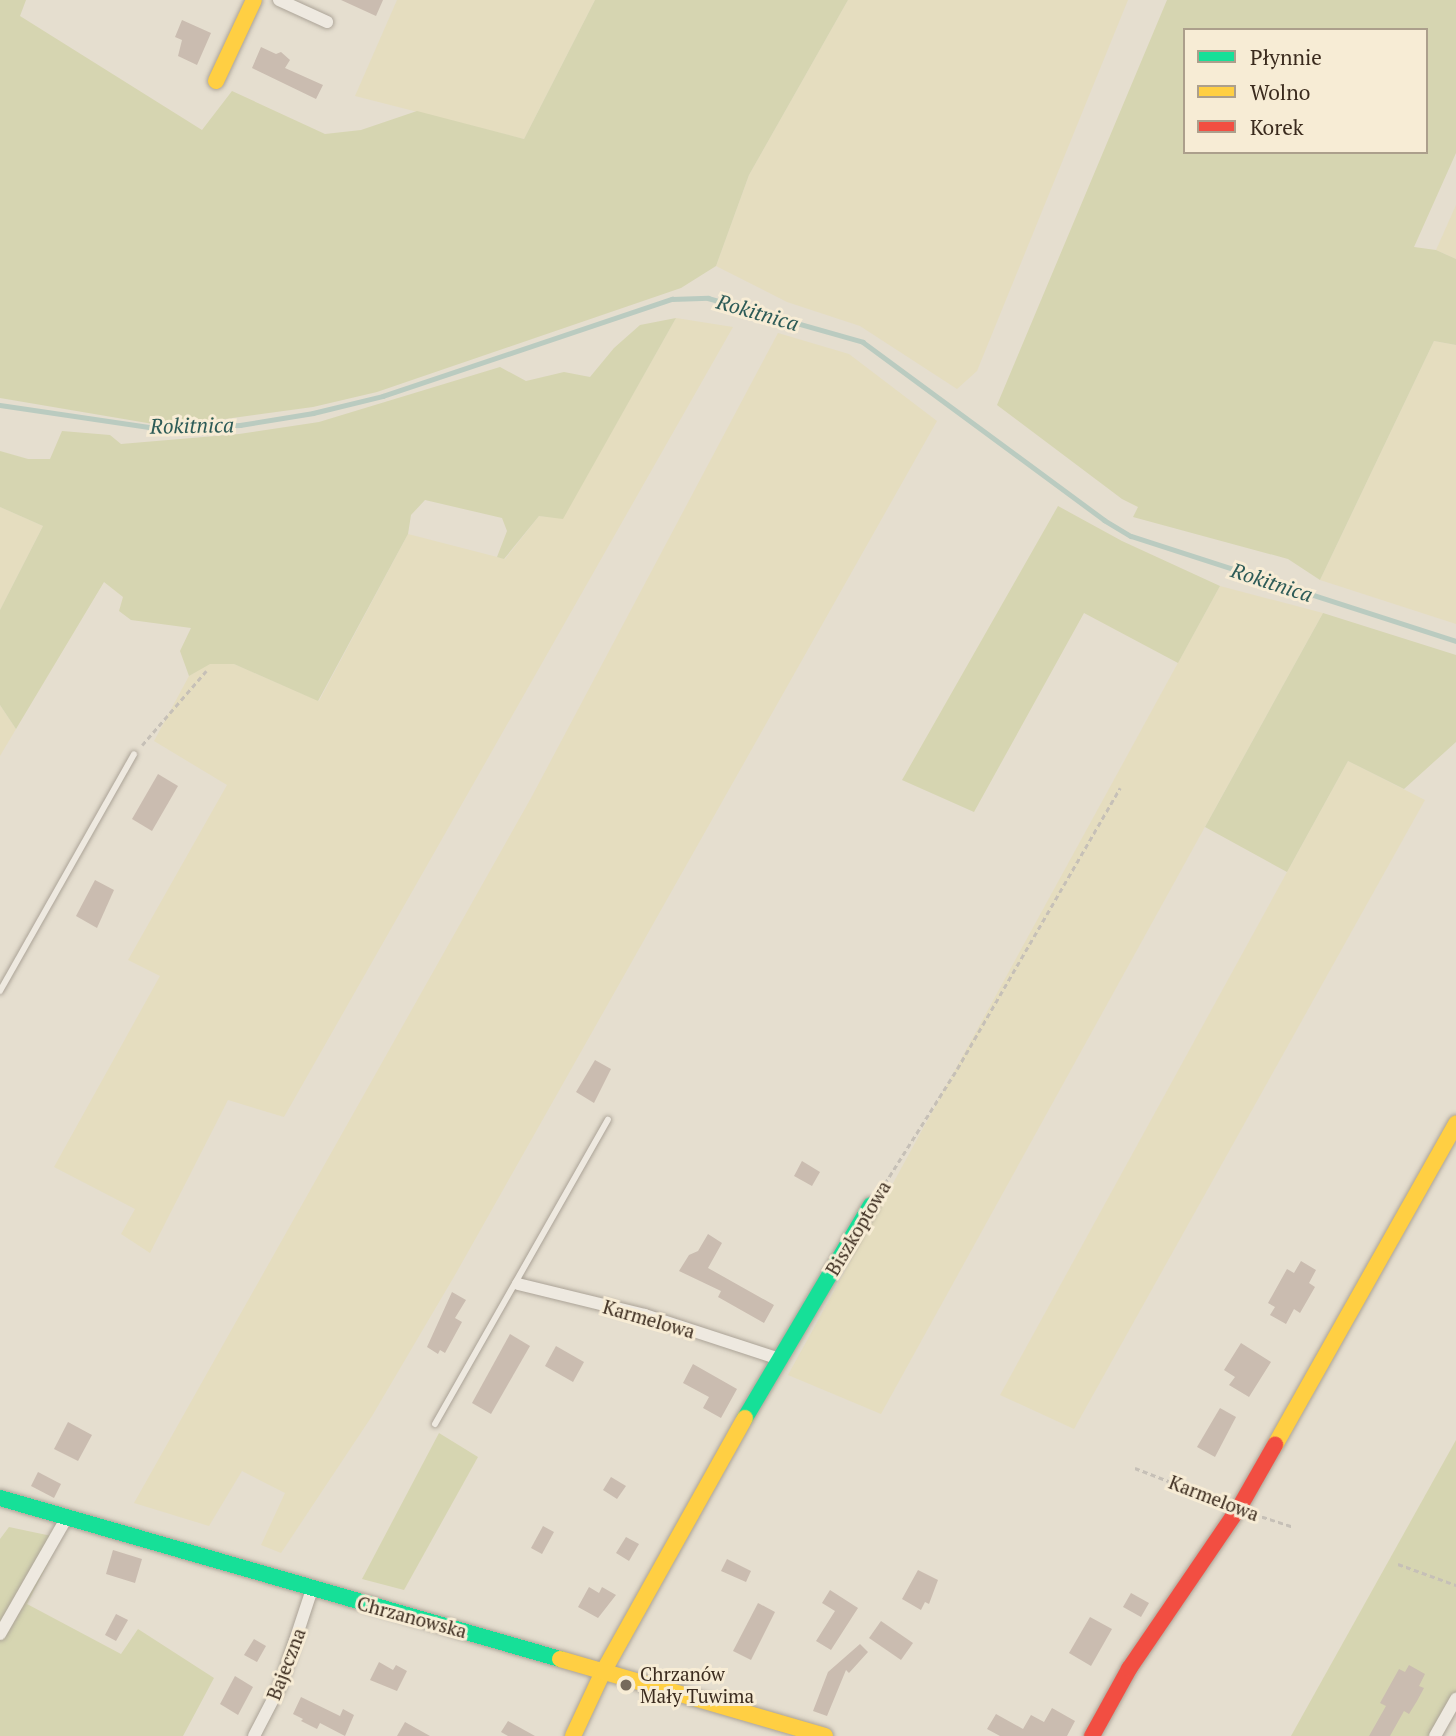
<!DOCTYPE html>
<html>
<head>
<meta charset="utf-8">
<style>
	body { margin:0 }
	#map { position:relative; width:1456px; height:1736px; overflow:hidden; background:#e5decf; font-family:"PT Serif",serif }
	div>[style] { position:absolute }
	.farmland>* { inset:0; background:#e5ddbf }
	.green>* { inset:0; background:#d6d5b1 }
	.stream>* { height:4.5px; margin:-2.25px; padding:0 2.25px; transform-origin:2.25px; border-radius:2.25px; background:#bacbc0 }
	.building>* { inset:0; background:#cabcb0 }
	.path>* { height:2.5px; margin-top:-1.25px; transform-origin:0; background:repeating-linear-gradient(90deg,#c6c0b7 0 5px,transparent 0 8.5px) }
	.roads { filter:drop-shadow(0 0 2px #aba397) drop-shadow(0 0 2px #aba397) }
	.lane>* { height:6px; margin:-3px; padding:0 3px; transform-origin:3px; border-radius:3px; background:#eee9e0 }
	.street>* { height:12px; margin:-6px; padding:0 6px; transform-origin:6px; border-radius:6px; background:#eee9e0 }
	.fast>* { height:16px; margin:-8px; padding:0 8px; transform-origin:8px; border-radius:8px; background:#16e098 }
	.slow>* { height:16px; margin:-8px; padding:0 8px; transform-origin:8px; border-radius:8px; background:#ffcf43 }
	.jam>* { height:16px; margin:-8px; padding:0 8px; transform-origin:8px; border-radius:8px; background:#f24e42 }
	.dots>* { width:19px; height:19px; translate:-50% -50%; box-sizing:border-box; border:4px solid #f7ecd5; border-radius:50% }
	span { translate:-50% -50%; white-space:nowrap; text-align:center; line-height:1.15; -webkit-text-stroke:6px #f7ecd5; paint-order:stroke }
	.street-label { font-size:19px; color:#3b2b1e }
	.poi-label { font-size:19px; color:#3b2b1e }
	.left { translate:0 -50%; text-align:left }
	.water-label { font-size:21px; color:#2d5b57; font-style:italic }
	.legend { position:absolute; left:1183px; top:28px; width:245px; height:126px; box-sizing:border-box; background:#f7ecd5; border:2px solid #ac9f8c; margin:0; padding:9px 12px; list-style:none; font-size:21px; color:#3b2b1e }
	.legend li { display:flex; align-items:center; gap:14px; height:35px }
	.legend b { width:35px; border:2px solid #ac9f8c }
</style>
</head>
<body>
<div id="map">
	<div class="farmland">
		<div style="clip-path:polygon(397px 0,595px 0,524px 139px,355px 96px)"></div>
		<div style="clip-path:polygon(848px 0,1128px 0,977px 371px,957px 389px,860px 326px,787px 302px,716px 266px,749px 175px)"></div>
		<div style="clip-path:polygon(1456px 205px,1456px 259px,1436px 250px)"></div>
		<div style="clip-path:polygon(676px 318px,733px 327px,284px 1117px,228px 1100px,150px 1253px,121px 1234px,135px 1209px,54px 1167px,160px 976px,128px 960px,227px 785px,154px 741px,189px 676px,210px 663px,234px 664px,319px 701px,408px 534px,505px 559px,539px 516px,563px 518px)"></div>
		<div style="clip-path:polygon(778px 333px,849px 354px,937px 421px,455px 1275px,372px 1416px,281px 1553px,261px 1545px,285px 1493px,242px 1471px,209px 1526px,134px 1503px,531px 798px)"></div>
		<div style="clip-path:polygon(1434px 341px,1456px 345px,1456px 624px,1320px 580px)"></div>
		<div style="clip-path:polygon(0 507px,43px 526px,0 610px)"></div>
		<div style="clip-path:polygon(1220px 586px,1323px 613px,881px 1414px,788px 1375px)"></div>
		<div style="clip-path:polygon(0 705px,16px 729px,0 756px)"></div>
		<div style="clip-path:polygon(1348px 761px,1425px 800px,1074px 1429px,1000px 1395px)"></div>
	</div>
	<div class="green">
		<div style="clip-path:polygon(0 0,26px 0,20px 16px,202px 130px,232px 91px,325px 134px,361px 130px,417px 111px,524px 139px,595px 0,848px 0,749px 175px,716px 266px,681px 288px,377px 392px,313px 407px,182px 425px,159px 425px,0 398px)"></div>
		<div style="clip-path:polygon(evenodd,1167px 0,1456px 0,1456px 153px,1414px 247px,1436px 250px,1456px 259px,1456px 345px,1434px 341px,1320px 580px,1288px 559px,1133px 517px,1138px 507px,1122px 499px,997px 405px,1167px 0,1185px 30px,1426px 30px,1426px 152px,1185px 152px,1185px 30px)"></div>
		<div style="clip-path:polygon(676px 318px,563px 519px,539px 516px,504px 559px,497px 557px,507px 531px,502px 518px,425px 500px,411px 515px,408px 534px,318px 701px,234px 664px,210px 664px,189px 676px,180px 651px,191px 628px,131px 620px,119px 611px,123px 597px,104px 582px,16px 729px,0 705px,0 610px,43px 526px,0 507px,0 451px,28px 459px,50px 459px,62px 431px,110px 435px,121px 444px,239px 434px,319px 422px,500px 367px,526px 381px,564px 372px,590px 377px,614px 348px,640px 325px)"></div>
		<div style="clip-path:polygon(1058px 506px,1122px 541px,1220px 586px,1178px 663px,1084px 613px,974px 812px,902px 780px)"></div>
		<div style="clip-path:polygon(1323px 613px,1456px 655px,1456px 742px,1404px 789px,1348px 761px,1287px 872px,1205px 827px)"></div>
		<div style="clip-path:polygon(439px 1433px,478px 1457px,404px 1590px,362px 1579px)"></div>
		<div style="clip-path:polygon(1456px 1440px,1456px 1696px,1434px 1736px,1291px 1736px)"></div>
		<div style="clip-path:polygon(9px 1527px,61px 1538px,27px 1604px,121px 1654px,138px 1629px,214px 1678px,183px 1736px,0 1736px,0 1539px)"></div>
	</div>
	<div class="stream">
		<div style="left:0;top:405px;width:157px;rotate:8.4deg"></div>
		<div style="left:155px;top:428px;width:85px;rotate:-2deg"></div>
		<div style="left:240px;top:425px;width:74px;rotate:-9.3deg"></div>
		<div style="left:313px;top:413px;width:72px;rotate:-13.7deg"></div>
		<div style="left:383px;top:396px;width:305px;rotate:-18.6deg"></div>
		<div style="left:672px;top:299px;width:36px;rotate:-2deg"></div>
		<div style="left:708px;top:298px;width:161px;rotate:15.8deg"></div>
		<div style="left:863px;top:342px;width:300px;rotate:36.4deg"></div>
		<div style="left:1104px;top:520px;width:31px;rotate:31deg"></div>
		<div style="left:1131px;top:536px;width:342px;rotate:17.9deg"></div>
	</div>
	<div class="building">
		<div style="clip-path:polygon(341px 0,383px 0,376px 16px)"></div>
		<div style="clip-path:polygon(182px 20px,211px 33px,197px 65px,178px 56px,182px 40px,175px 37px)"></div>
		<div style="clip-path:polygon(261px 47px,276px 54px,281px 52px,290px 60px,285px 68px,323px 85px,316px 99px,252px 68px)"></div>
		<div style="clip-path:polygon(158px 774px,178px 786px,152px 831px,132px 819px)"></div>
		<div style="clip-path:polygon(95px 880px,114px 890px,97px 928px,76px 916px)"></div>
		<div style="clip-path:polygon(595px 1060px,611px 1069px,594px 1103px,576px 1092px)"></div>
		<div style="clip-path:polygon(802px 1161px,820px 1172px,812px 1186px,794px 1176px)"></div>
		<div style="clip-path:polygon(708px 1234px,722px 1243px,708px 1268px,774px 1305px,764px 1323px,718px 1297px,721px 1291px,679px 1271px,689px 1255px,698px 1251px)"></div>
		<div style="clip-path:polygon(1301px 1261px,1316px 1270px,1309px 1283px,1315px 1287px,1300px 1313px,1294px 1309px,1286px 1324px,1270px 1315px,1275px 1307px,1268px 1303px,1287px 1269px,1294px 1273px)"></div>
		<div style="clip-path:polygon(452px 1292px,466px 1300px,455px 1318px,462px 1322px,445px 1353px,440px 1350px,438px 1354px,427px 1347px)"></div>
		<div style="clip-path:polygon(510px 1334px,530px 1346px,491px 1414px,472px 1403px)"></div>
		<div style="clip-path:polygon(1241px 1343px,1271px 1362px,1249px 1397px,1229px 1385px,1235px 1377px,1224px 1370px)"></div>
		<div style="clip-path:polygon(556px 1346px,584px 1362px,573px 1382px,545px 1366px)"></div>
		<div style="clip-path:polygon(693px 1364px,737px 1389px,721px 1418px,703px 1408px,709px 1397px,683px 1383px)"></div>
		<div style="clip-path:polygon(1220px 1408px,1236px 1417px,1215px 1457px,1197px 1447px)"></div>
		<div style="clip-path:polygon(68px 1422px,92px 1435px,78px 1461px,54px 1449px)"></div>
		<div style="clip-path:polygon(38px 1472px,61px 1484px,54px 1498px,31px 1486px)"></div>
		<div style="clip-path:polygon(611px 1477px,626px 1486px,617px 1499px,603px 1490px)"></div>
		<div style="clip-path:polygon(543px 1526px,554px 1532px,542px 1554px,531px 1548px)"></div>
		<div style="clip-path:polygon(626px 1537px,639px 1544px,629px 1561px,616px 1553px)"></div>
		<div style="clip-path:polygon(113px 1550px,142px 1559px,135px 1583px,106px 1574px)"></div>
		<div style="clip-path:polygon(727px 1559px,751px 1571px,746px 1582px,721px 1571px)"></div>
		<div style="clip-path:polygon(918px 1570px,938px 1580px,929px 1604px,925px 1602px,921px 1610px,902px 1599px)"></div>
		<div style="clip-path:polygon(589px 1587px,599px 1593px,602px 1587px,616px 1595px,598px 1618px,578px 1607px)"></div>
		<div style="clip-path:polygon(830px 1590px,858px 1608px,831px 1650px,816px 1641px,835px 1611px,822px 1603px)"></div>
		<div style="clip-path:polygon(1131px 1593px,1149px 1603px,1141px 1617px,1123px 1607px)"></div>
		<div style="clip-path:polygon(758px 1603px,775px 1612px,751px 1660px,733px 1651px)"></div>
		<div style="clip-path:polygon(116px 1614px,128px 1620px,116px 1641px,105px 1635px)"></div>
		<div style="clip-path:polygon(1090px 1617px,1112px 1629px,1091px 1666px,1069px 1653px)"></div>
		<div style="clip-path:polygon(881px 1621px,913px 1643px,901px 1660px,869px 1638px)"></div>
		<div style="clip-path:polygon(254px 1639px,266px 1646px,257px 1662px,244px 1655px)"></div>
		<div style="clip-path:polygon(860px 1644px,868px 1652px,849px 1673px,846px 1670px,827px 1716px,813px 1711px,828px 1672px)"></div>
		<div style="clip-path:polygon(379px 1662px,393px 1670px,396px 1665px,407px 1671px,397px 1691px,370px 1680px)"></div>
		<div style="clip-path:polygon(1409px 1665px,1425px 1674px,1419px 1686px,1424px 1688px,1417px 1701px,1409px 1714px,1404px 1711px,1390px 1736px,1369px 1736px,1386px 1706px,1380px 1703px,1399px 1669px,1405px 1672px)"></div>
		<div style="clip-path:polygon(235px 1676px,253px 1687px,238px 1715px,220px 1704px)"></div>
		<div style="clip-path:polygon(301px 1697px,340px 1716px,343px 1709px,354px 1715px,345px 1736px,320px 1723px,317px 1729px,301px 1721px,303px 1719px,293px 1714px)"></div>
		<div style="clip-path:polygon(1052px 1708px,1075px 1721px,1067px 1736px,1000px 1736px,987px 1729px,996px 1714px,1023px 1729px,1031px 1715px,1044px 1722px)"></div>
		<div style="clip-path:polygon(508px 1721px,535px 1736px,508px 1736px,501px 1732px)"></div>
		<div style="clip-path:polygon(405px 1722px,430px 1736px,397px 1736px)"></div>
	</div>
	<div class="path">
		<div style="left:142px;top:745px;width:98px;rotate:-49.1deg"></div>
		<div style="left:880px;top:1191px;width:144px;rotate:-57.7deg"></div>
		<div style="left:957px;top:1069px;width:325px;rotate:-59.9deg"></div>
		<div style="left:1135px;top:1468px;width:97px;rotate:21.3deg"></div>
		<div style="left:1254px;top:1514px;width:42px;rotate:18deg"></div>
		<div style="left:1398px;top:1564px;width:62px;rotate:19.9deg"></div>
	</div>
	<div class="roads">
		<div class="lane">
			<div style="left:0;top:991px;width:272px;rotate:-60.5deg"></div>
			<div style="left:435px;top:1424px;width:350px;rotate:-60.4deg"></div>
		</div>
		<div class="street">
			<div style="left:279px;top:0;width:53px;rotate:24.6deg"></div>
			<div style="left:518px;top:1284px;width:131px;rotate:13.7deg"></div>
			<div style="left:645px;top:1315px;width:142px;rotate:18.1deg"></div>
			<div style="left:0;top:1634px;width:135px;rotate:-60.2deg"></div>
			<div style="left:254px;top:1736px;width:56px;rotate:-62.5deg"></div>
			<div style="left:280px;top:1686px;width:102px;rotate:-71.7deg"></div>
			<div style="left:1435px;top:1736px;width:43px;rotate:-60.4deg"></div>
		</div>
		<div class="fast">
			<div style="left:745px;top:1418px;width:247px;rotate:-59.4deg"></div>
			<div style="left:0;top:1498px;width:583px;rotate:16.04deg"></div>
		</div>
		<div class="slow">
			<div style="left:216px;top:81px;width:89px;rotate:-64.9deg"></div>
			<div style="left:1275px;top:1445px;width:369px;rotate:-60.6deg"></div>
			<div style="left:560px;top:1659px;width:276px;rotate:16.2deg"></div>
			<div style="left:573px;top:1736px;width:71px;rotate:-64.9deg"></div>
			<div style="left:603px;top:1672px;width:291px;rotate:-60.8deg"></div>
		</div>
		<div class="jam">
			<div style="left:1092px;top:1736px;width:77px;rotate:-61.1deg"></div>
			<div style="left:1129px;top:1669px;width:195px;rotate:-55.7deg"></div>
			<div style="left:1239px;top:1508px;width:73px;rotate:-60.3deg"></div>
		</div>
	</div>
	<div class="dots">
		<div style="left:626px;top:1685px;background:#766a5c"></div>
	</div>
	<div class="street-label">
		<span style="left:858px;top:1228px;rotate:-59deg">Biszkoptowa</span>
		<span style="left:649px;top:1319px;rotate:16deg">Karmelowa</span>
		<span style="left:1214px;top:1498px;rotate:21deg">Karmelowa</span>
		<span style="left:412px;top:1617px;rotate:15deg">Chrzanowska</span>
		<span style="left:286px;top:1664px;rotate:-69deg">Bajeczna</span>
	</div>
	<div class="poi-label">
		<span class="left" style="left:640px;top:1685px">Chrzanów<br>Mały Tuwima</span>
	</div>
	<div class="water-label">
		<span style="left:758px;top:312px;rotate:16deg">Rokitnica</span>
		<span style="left:192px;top:425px;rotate:-1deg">Rokitnica</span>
		<span style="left:1272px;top:582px;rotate:18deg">Rokitnica</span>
	</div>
	<ul class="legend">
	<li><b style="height:9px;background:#16e098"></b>Płynnie</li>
	<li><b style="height:9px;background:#ffcf43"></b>Wolno</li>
	<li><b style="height:9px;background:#f24e42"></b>Korek</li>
	</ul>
</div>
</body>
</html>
